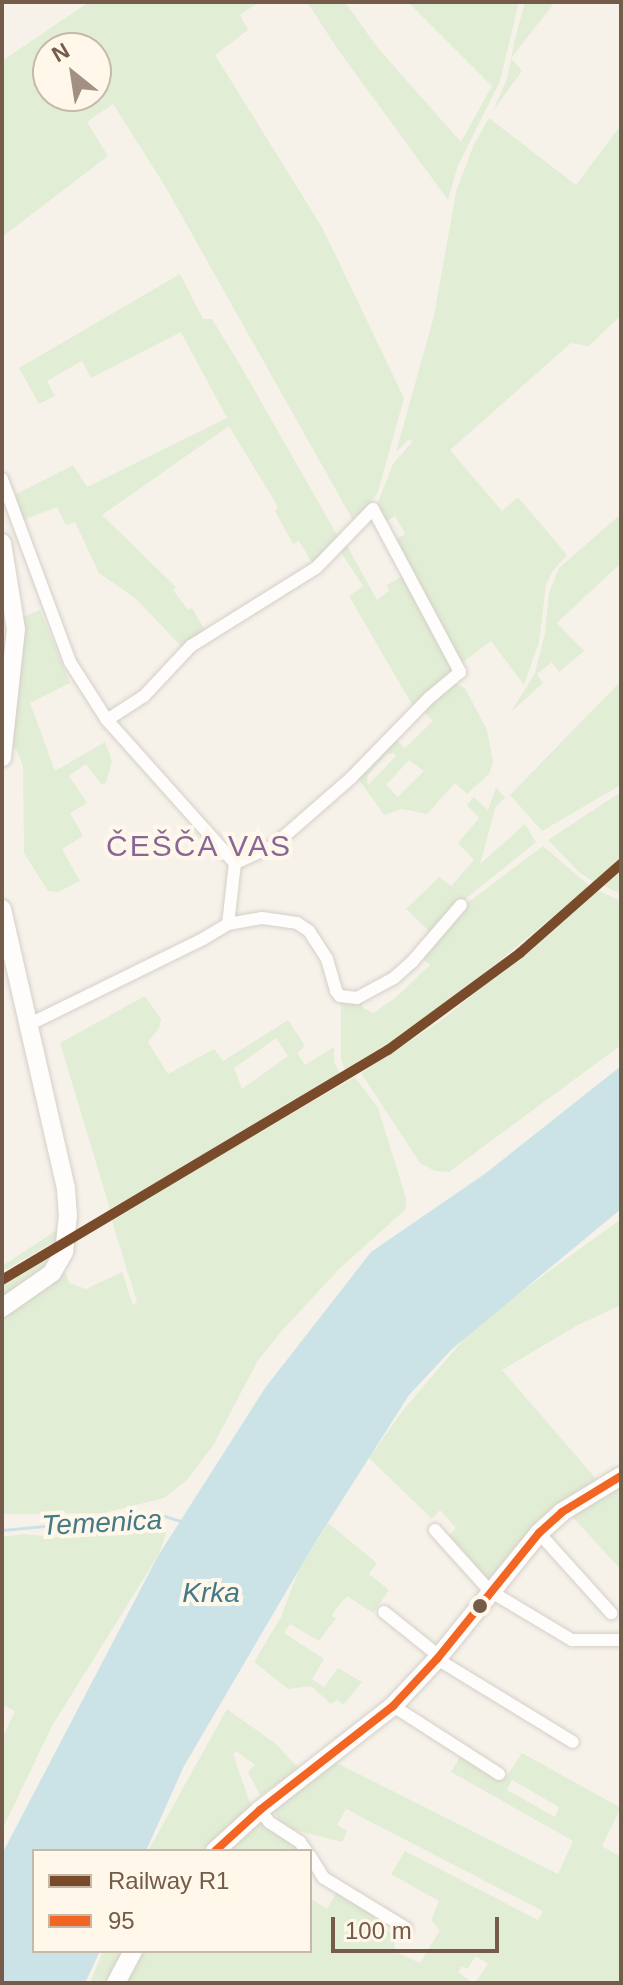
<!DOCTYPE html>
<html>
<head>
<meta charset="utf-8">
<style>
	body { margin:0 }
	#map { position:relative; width:623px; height:1985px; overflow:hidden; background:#f6f2ea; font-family:Helvetica,sans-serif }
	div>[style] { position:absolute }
	.green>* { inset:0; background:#e1edd5 }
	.water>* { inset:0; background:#cbe3e6 }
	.stream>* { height:3px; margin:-1.5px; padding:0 1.5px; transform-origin:1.5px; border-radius:1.5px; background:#cbe3e6 }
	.roads { filter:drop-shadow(0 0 2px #d5cfc8) drop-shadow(0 0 2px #d5cfc8) }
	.street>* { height:12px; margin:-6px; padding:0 6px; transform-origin:6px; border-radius:6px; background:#fefdfc }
	.secondary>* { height:18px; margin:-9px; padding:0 9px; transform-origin:9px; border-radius:9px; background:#fefdfc }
	.bus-1>* { height:8px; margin:-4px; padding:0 4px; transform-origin:4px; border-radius:4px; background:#f26522 }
	.rail-1>* { height:10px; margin:-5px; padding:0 5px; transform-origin:5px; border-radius:5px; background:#7a4b2a }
	.dots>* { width:22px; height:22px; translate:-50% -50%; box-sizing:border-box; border:4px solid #fff8ea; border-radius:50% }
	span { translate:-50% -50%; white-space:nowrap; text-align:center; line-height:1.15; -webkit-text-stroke:8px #fff8ea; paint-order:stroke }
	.water-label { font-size:28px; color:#447987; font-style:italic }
	.quarter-label { font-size:30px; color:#896697; letter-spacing:2px }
	.frame { position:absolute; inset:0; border:4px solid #745b4a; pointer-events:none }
	.legend { position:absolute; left:32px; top:1849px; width:280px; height:104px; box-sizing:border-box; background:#fff8ea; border:2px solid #c7b9aa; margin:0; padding:10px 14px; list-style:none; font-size:24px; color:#745b4a }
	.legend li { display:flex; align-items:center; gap:16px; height:40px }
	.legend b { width:40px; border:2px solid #c7b9aa }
	.north { position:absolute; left:32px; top:32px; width:80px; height:80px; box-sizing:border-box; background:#fff8ea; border:2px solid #c7b9aa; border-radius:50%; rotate:330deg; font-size:22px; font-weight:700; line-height:32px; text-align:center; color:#745b4a }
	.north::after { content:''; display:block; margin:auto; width:28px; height:36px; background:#a29082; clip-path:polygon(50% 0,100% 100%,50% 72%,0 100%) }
	.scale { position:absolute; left:331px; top:1917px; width:168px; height:36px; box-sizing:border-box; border:4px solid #745b4a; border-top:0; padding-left:10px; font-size:24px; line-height:28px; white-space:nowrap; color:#745b4a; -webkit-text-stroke:6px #fff8ea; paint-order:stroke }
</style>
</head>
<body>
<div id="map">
	<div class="green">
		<div style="clip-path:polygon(evenodd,89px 2px,259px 2px,240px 15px,248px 30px,215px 55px,323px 229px,404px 398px,378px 492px,355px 524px,165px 186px,113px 104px,87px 122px,108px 156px,2px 237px,2px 61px,89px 2px,48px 48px,96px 48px,96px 96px,48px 96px,48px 48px)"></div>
		<div style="clip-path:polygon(307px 2px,345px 2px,377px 47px,461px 142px,492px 86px,408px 2px,519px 2px,500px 81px,457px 168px,448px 200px,339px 51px)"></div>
		<div style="clip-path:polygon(525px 2px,555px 2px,511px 58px,522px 71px,493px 111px,507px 79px,515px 39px)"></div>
		<div style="clip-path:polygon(489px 118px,576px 185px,621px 125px,621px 315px,589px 346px,571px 343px,450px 450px,502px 511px,518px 497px,567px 555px,552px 572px,546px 585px,539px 642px,524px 685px,491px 641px,460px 664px,394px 541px,405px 534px,395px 516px,383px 523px,375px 510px,393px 464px,413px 441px,408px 440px,396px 452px,434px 316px,456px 192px,474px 144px)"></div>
		<div style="clip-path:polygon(180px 274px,203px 319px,212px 319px,243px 370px,340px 540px,313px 564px,299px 541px,293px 544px,275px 511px,278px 507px,229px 426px,102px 515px,176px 587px,173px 590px,188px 610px,192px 608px,206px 632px,183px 648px,135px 598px,99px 573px,75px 522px,66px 525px,57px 507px,23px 520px,15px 495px,73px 465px,87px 487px,227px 418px,181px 332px,91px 378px,82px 361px,47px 381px,55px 396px,39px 404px,19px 368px)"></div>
		<div style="clip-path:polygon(621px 514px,621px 563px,557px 623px,584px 651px,559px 672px,552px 662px,537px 674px,543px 683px,511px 712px,535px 673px,545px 633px,549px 593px,559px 568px)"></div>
		<div style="clip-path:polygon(346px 544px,377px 600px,389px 591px,387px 585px,406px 574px,454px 667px,453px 675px,414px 708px,349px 596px,363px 586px,340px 551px)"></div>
		<div style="clip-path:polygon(40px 610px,70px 683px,30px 703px,55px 771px,105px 742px,112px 761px,106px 783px,101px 784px,86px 764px,69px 776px,87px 803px,70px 813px,83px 836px,62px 849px,80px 881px,58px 892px,48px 891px,24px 853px,23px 766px,16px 749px,8px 746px,20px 618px)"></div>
		<div style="clip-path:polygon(621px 681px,621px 785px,542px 831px,510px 795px)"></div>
		<div style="clip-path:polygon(evenodd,454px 683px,465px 688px,487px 730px,493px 762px,489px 774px,467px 794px,455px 783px,427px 814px,402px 809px,384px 815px,357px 777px,394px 738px,405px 748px,433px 721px,422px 709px,454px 683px,394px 753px,396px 756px,368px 785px,367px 776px,387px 754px,394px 753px,454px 683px,409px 760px,424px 771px,398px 797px,386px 785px,409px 760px)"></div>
		<div style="clip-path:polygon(496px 787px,505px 798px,496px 806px,480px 864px,525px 824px,536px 842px,454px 908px,432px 934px,406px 909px,439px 877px,451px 886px,474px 860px,458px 843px,479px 818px,467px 805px,474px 797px,488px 810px)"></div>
		<div style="clip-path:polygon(621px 792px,621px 857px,595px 883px,579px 872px,548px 840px)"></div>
		<div style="clip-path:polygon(543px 846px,590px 886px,441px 1009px,346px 1073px,341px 1059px,341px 1002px,346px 1005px,361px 1000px,363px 1008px,373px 1013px,395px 998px,430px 965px,421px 957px,466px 904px)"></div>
		<div style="clip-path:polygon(621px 867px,621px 894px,602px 885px)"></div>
		<div style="clip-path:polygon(597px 890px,621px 901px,621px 1045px,449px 1172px,435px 1171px,420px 1163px,361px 1073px,446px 1017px)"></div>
		<div style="clip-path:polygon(evenodd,145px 996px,161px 1019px,159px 1028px,148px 1042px,168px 1074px,214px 1049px,223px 1061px,288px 1020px,305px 1046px,297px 1053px,305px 1065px,334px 1047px,334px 1062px,341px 1076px,110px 1209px,60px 1043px,145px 996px,276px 1038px,288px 1056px,242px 1089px,234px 1068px,276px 1038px)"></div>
		<div style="clip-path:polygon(355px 1077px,378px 1108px,406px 1198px,406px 1209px,340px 1268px,279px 1334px,257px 1362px,214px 1444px,187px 1480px,164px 1498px,104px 1513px,2px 1514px,2px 1315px,66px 1273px,69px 1283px,86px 1289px,122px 1272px,133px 1305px,137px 1302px,111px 1218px)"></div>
		<div style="clip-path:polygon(621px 1219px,621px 1305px,576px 1326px,502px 1370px,597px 1480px,554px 1506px,537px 1521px,487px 1581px,448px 1537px,456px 1528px,440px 1510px,432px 1519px,369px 1458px,401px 1413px,463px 1340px,489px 1315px)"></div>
		<div style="clip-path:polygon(54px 1232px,58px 1233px,56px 1241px,2px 1272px,2px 1266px)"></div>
		<div style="clip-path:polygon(53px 1252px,40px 1274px,2px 1301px,2px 1281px)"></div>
		<div style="clip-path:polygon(621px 1484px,621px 1570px,572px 1516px)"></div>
		<div style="clip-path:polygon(158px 1522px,166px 1533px,159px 1554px,52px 1726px,2px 1830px,2px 1739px,15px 1711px,2px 1705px,2px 1537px,22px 1534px,67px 1538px)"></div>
		<div style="clip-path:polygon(328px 1523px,377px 1563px,369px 1574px,389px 1590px,373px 1613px,347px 1596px,335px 1610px,332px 1616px,336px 1618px,319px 1641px,290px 1624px,284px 1633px,324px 1659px,312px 1679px,324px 1687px,338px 1668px,362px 1682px,343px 1705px,337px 1700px,331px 1704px,311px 1686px,288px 1689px,254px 1662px,281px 1617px,299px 1569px)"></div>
		<div style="clip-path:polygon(227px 1709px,276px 1744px,300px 1770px,260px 1795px,248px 1772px,255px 1765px,236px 1751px,233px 1754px,251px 1806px,201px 1851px,148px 1851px)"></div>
		<div style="clip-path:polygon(evenodd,522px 1753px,621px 1808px,602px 1846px,621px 1857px,621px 1983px,475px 1983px,488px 1964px,476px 1956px,467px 1969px,462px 1966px,458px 1972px,473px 1983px,125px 1983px,142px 1951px,310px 1951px,310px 1906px,313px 1900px,327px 1909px,337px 1892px,367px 1911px,392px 1934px,396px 1952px,420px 1963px,440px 1930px,431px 1920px,439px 1901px,391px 1874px,405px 1851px,538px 1920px,543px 1911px,346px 1809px,337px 1825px,347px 1831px,342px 1842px,291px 1829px,279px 1821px,275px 1812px,277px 1806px,335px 1762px,558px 1874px,573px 1841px,451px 1772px,460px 1757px,504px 1780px,522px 1753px,512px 1780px,559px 1807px,555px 1817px,507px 1790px,512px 1780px)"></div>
		<div style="clip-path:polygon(253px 1822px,261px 1822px,305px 1851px,221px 1851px)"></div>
		<div style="clip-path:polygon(103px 1951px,123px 1951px,106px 1983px,90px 1983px)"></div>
	</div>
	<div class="water">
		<div style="clip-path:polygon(621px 1066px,621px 1209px,452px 1349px,409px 1395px,313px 1546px,184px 1766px,146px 1851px,34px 1851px,34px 1951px,100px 1951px,85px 1983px,2px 1983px,2px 1854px,158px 1556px,265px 1388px,371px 1252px,486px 1173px)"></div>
	</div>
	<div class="stream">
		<div style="left:2px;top:1530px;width:160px;rotate:-5.4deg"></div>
		<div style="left:161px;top:1515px;width:21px;rotate:17deg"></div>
	</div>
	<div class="roads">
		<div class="street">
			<div style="left:2px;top:479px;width:195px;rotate:69.6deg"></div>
			<div style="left:70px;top:662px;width:69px;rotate:57.5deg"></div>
			<div style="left:107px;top:720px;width:192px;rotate:48.2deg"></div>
			<div style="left:235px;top:863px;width:61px;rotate:96.5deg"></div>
			<div style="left:107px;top:720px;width:44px;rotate:-33deg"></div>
			<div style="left:144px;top:696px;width:69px;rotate:-46.8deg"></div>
			<div style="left:191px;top:646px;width:147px;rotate:-32deg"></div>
			<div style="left:316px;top:568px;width:82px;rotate:-46deg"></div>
			<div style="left:373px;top:509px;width:185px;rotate:61.9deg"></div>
			<div style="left:460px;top:672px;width:39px;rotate:140deg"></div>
			<div style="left:430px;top:697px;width:113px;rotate:134.3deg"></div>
			<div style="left:351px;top:778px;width:103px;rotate:138.9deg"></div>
			<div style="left:273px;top:846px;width:42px;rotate:155.9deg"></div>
			<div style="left:26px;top:1026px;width:197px;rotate:-26.2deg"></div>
			<div style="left:203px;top:939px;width:29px;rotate:-31deg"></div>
			<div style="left:228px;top:924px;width:35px;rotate:-10deg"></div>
			<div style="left:262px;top:918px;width:35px;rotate:8deg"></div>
			<div style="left:297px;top:923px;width:14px;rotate:34deg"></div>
			<div style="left:309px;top:931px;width:33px;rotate:57deg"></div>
			<div style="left:327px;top:959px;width:33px;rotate:74deg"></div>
			<div style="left:336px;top:991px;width:6px;rotate:51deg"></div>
			<div style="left:340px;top:996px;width:17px;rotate:7deg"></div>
			<div style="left:357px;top:998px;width:42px;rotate:-28.4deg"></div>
			<div style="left:394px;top:978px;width:24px;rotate:-42deg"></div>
			<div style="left:412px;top:962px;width:75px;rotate:-49.3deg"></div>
			<div style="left:435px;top:1530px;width:82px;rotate:48deg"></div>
			<div style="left:490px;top:1591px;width:96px;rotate:30.9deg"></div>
			<div style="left:572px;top:1640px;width:49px"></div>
			<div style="left:539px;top:1533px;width:108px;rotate:48deg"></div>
			<div style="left:384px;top:1612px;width:70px;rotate:38.7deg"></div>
			<div style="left:437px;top:1659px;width:159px;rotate:31.4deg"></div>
			<div style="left:393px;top:1706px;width:126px;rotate:32.7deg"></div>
			<div style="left:260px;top:1810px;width:15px;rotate:53deg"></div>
			<div style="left:269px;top:1822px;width:37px;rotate:33deg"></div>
			<div style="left:300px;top:1842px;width:11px;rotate:56deg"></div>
			<div style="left:310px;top:1856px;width:26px;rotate:58deg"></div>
			<div style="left:324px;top:1878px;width:96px;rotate:31.4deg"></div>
		</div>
		<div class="secondary">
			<div style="left:2px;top:543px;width:87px;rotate:80.8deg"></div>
			<div style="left:16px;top:629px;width:129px;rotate:96.2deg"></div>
			<div style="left:2px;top:909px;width:287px;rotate:77.1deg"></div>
			<div style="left:66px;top:1189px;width:26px;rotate:86deg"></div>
			<div style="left:68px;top:1215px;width:37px;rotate:96deg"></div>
			<div style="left:64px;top:1252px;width:24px;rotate:120deg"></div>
			<div style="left:52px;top:1273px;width:61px;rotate:145deg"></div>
			<div style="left:215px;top:1851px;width:61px;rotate:-42.3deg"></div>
			<div style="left:260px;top:1810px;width:169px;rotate:-38deg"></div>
			<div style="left:393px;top:1706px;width:64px;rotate:-46.9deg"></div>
			<div style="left:437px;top:1659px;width:162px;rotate:-51deg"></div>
			<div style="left:539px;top:1533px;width:31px;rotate:-42deg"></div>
			<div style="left:562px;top:1512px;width:69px;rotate:-31.4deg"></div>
			<div style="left:116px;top:1983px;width:36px;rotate:-62deg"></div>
		</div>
	</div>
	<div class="bus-1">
		<div style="left:215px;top:1851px;width:61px;rotate:-42.3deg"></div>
		<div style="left:260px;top:1810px;width:169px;rotate:-38deg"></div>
		<div style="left:393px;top:1706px;width:64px;rotate:-46.9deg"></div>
		<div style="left:437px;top:1659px;width:162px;rotate:-51deg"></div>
		<div style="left:539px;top:1533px;width:31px;rotate:-42deg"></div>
		<div style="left:562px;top:1512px;width:69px;rotate:-31.4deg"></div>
	</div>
	<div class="rail-1">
		<div style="left:2px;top:1280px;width:449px;rotate:-30.8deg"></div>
		<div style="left:388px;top:1050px;width:164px;rotate:-36.3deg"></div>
		<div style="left:520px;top:953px;width:135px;rotate:-41.4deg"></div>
	</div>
	<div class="dots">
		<div style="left:480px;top:1606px;background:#745b4a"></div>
	</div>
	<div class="water-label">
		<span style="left:102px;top:1523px;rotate:-3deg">Temenica</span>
		<span style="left:211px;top:1593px">Krka</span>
	</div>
	<div class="quarter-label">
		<span style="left:199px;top:846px">ČEŠČA VAS</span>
	</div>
	<div class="frame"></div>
	<ul class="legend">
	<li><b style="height:10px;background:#7a4b2a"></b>Railway R1</li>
	<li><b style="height:10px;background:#f26522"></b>95</li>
	</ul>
	<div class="north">N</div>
	<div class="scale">100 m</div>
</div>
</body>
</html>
